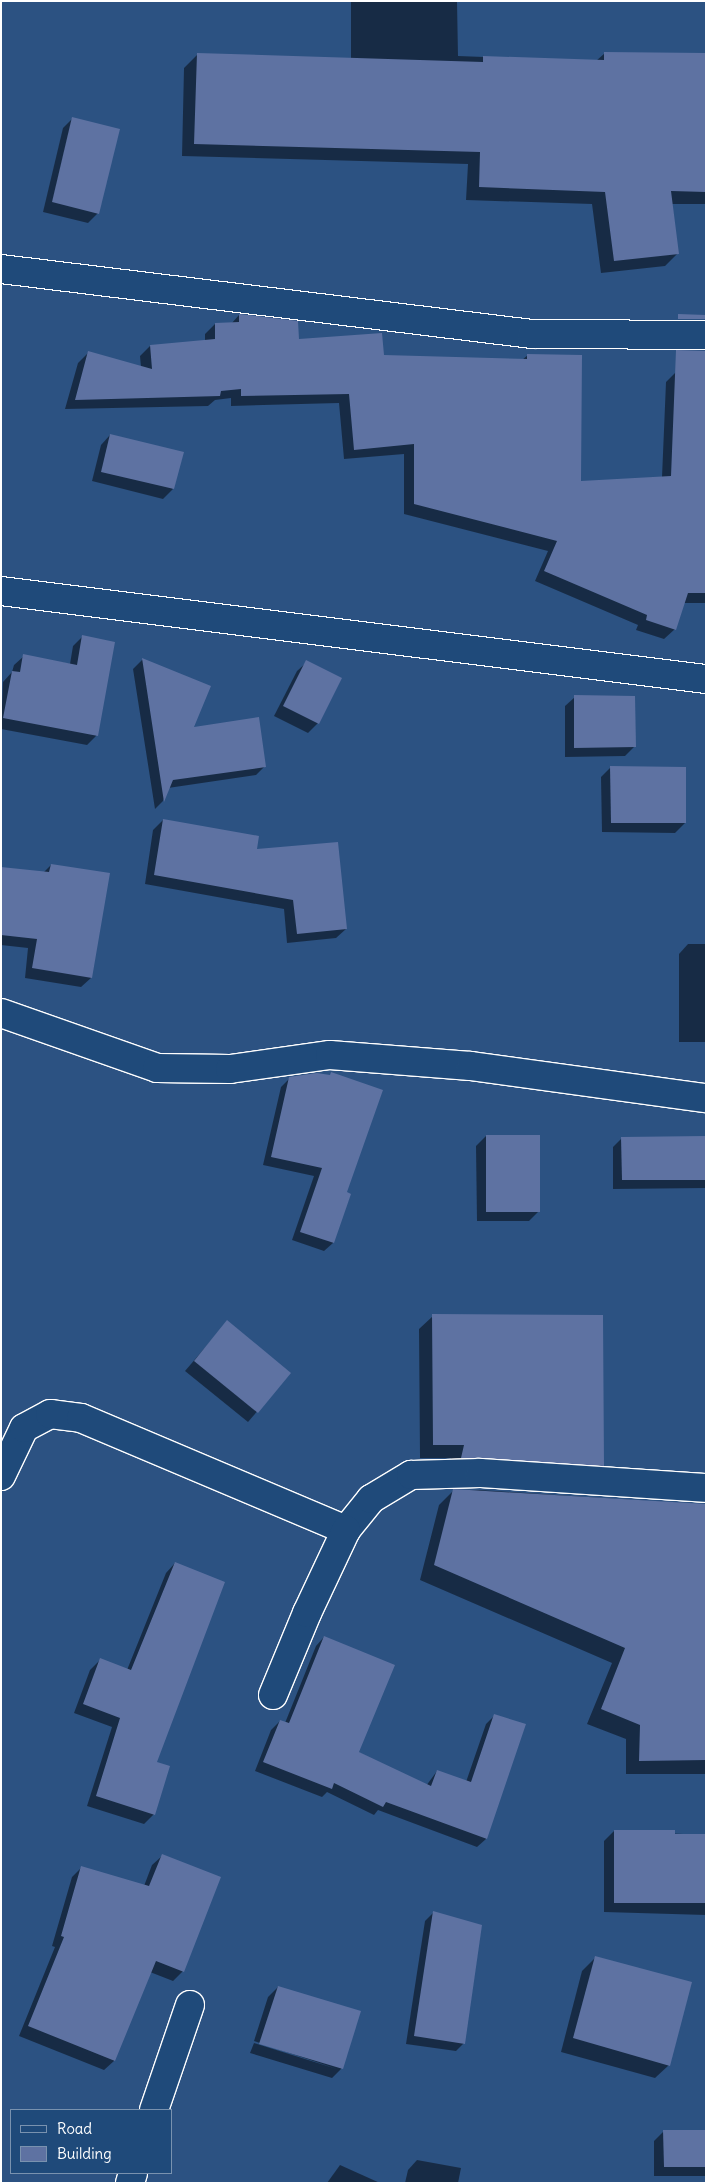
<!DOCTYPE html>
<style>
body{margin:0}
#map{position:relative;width:707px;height:2184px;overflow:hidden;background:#2c5282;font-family:Delius,sans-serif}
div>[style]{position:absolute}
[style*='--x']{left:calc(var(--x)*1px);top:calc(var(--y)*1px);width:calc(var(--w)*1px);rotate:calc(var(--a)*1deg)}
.shadow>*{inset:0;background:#0007}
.building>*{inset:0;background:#5e72a2}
.roads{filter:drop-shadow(1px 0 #fff) drop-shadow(-1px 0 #fff) drop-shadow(0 1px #fff) drop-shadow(0 -1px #fff)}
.street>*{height:28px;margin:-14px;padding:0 14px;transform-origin:14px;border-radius:14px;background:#1f4a7a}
span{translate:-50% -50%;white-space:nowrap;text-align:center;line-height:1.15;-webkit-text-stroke:4.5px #1f4a7a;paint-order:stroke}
.frame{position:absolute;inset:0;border:2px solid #fff;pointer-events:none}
.legend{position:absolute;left:10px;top:2109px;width:162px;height:65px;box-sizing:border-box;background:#1f4a7a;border:1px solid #7992af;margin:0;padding:6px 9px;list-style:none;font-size:15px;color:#fff}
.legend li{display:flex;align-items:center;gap:10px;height:25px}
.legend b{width:25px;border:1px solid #7992af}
</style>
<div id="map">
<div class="shadow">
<i style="clip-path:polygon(351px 1px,457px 1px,458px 56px,596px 61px,605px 53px,706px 54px,706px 204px,672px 204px,678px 253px,665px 266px,601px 273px,592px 204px,466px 200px,468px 164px,182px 156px,184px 68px,197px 55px,351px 59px)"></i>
<i style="clip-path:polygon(73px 118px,98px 213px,88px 223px,43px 212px,63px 128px)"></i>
<i style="clip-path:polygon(239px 315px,297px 341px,383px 357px,522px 360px,528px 355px,580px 483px,662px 477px,666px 382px,676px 372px,706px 374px,706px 603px,683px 603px,675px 629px,664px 639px,636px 630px,638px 625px,535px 581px,548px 551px,404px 514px,404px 454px,344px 459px,339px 403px,231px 406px,231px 398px,215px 400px,208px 406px,65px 409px,78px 363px,88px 353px,141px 367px,140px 356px,150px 346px,205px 341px,205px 334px,215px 324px,231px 324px)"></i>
<i style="clip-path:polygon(110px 435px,173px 489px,163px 499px,92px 481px,101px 445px)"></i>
<i style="clip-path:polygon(83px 636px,96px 736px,87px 745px,1px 729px,3px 682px,12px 672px,14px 665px,24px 656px,70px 664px,73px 646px)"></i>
<i style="clip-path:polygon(142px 660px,209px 687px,192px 728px,265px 766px,256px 775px,168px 788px,163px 801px,155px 809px,133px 669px)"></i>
<i style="clip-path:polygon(307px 662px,318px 723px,308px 733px,274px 716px,297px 671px)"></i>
<i style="clip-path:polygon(575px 697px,634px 747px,625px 756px,565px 757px,565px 706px)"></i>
<i style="clip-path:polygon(610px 768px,685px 823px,675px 833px,602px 832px,601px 777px)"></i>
<i style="clip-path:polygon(163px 820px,255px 851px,346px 929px,336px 938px,287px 943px,284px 909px,145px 884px,153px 830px)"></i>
<i style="clip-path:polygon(51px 865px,91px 978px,81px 987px,25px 978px,28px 948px,1px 945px,1px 868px,43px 873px)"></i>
<i style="clip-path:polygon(688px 944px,706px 944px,706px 1042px,679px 1042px,679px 954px)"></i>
<i style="clip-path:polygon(290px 1078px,346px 1193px,350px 1195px,333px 1243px,324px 1251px,292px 1240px,314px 1176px,263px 1165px,281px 1087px)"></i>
<i style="clip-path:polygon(486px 1136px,538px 1212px,529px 1221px,477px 1221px,476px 1146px)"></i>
<i style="clip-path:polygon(622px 1138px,706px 1138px,706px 1188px,613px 1189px,613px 1147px)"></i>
<i style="clip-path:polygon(433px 1316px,602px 1465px,589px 1478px,448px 1471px,451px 1458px,420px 1458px,419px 1329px)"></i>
<i style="clip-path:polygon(227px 1322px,290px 1373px,248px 1422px,185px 1371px)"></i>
<i style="clip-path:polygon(480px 1490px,706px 1505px,706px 1774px,626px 1774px,626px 1739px,587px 1724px,612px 1663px,420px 1580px,439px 1505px,453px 1491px)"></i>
<i style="clip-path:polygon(175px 1563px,155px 1763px,154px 1814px,144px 1824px,87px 1806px,112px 1727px,74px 1713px,90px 1670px,100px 1660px,127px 1670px,166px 1573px)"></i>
<i style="clip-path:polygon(324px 1637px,358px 1752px,426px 1786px,437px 1771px,466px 1782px,486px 1724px,495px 1715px,524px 1725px,486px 1839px,477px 1847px,378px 1810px,374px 1815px,327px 1792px,322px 1797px,255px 1771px,271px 1730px,280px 1721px,285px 1723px,316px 1646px)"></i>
<i style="clip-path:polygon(614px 1831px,706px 1835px,706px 1915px,604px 1912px,604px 1841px)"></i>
<i style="clip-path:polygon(162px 1856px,183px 1971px,173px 1981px,150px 1972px,114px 2061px,104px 2070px,19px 2036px,55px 1947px,52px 1946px,72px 1877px,81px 1868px,144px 1886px,152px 1865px)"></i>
<i style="clip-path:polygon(433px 1913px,464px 2043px,456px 2051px,406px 2044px,425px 1921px)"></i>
<i style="clip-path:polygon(596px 1957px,669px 2065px,655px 2078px,561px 2052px,582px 1971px)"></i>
<i style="clip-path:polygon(278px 1987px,359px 2012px,341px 2069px,332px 2078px,250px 2053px,254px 2043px,337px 2069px,254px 2041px,268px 1997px)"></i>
<i style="clip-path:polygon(706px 2131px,706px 2176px,654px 2176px,654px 2141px,663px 2132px)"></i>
<i style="clip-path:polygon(417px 2160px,461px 2168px,458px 2183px,405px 2183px,408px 2170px)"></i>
<i style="clip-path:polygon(340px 2165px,380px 2183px,327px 2183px)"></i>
</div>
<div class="building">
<i style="clip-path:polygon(604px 52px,706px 53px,706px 192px,671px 191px,679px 254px,614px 261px,605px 192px,479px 187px,480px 152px,194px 144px,197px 53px,483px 62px,483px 56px,604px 60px)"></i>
<i style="clip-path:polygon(72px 117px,120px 129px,99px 214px,52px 202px)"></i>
<i style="clip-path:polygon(239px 314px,298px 321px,299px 339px,382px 333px,384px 355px,527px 359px,527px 354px,582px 355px,581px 481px,671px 476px,676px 350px,706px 351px,706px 593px,688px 593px,676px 630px,646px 620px,647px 615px,544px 571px,557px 541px,414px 504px,414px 444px,354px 450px,349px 394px,241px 396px,241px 389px,221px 391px,220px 396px,75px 400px,88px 351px,152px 369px,150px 345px,215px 339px,215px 323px,239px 322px)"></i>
<i style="clip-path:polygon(678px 314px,706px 315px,706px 319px,678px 319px)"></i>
<i style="clip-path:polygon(110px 434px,184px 452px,174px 489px,101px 472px)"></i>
<i style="clip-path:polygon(82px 635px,115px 642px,98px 736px,3px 718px,12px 671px,20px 672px,23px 654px,77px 665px)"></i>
<i style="clip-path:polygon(142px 658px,211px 686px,194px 727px,259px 717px,266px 767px,173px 780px,164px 802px)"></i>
<i style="clip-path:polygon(306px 660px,342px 678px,319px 724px,283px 706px)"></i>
<i style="clip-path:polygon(574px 695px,635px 696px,636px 747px,574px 748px)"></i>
<i style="clip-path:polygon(610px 766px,686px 767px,686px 823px,611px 823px)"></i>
<i style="clip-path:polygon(163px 819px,259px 836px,257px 849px,338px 842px,347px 929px,297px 934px,293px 900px,154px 875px)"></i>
<i style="clip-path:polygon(51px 864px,110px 873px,92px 978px,32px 968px,37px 939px,1px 935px,1px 867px,49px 872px)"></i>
<i style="clip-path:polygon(331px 1072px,383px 1090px,347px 1192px,351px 1194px,334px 1243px,300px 1232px,322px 1168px,271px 1157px,289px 1077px,317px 1073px,330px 1075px)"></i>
<i style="clip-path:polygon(486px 1135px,540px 1135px,540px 1212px,486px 1212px)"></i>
<i style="clip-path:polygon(706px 1136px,706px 1180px,622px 1180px,621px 1137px)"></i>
<i style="clip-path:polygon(432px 1314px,603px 1315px,604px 1466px,461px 1458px,464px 1445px,433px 1445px)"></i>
<i style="clip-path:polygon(227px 1320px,291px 1373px,258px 1413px,194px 1361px)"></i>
<i style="clip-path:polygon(453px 1489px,706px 1504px,706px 1760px,639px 1761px,640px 1725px,601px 1709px,625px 1648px,434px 1565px)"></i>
<i style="clip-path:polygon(175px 1562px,225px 1582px,157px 1762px,170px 1766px,155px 1815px,96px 1796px,120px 1718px,83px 1704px,100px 1658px,131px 1670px)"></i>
<i style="clip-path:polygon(324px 1636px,395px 1665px,359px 1752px,431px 1786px,437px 1770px,471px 1782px,494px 1714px,526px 1724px,487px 1839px,386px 1802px,383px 1807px,334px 1783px,332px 1789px,263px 1762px,280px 1720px,289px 1723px)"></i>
<i style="clip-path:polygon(614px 1830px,675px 1830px,675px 1834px,706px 1834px,706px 1903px,614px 1903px)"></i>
<i style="clip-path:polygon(162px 1854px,221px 1877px,184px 1972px,156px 1961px,115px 2061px,28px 2026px,64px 1937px,61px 1936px,81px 1866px,149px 1886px)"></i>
<i style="clip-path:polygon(433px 1911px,482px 1925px,465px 2044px,414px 2036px)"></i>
<i style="clip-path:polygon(595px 1956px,692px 1982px,670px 2066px,573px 2038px)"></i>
<i style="clip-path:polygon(278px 1986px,361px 2011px,343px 2069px,259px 2044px)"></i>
<i style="clip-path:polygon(663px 2130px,706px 2130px,706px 2167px,664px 2167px)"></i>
</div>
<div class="roads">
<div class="street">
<i style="--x:1;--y:269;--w:535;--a:6.98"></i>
<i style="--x:532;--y:334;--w:174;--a:0.3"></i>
<i style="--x:1;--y:591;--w:710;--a:7.12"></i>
<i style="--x:1;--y:1013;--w:165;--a:19.4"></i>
<i style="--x:157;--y:1068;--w:73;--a:0.8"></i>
<i style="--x:230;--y:1069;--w:101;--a:-8"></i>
<i style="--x:330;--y:1055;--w:141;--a:4.5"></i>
<i style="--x:471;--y:1066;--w:237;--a:7.8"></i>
<i style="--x:1;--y:1476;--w:53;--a:-64.4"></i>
<i style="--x:24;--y:1428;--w:30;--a:-28"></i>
<i style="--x:50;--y:1414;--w:31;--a:7"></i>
<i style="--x:81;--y:1418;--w:288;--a:22.9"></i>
<i style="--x:346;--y:1530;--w:40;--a:-51"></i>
<i style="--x:371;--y:1499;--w:47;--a:-31"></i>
<i style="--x:411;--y:1475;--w:69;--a:-1.7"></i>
<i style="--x:480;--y:1473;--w:226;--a:3.8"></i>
<i style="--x:273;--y:1695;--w:89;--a:-67.5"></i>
<i style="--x:307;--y:1613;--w:92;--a:-64.8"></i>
<i style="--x:154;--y:2110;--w:111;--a:-71.1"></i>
<i style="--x:130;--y:2183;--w:10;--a:-73"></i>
</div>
</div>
<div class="frame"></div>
<ul class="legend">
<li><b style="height:6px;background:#1f4a7a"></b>Road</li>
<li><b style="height:14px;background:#5e72a2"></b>Building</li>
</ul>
</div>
